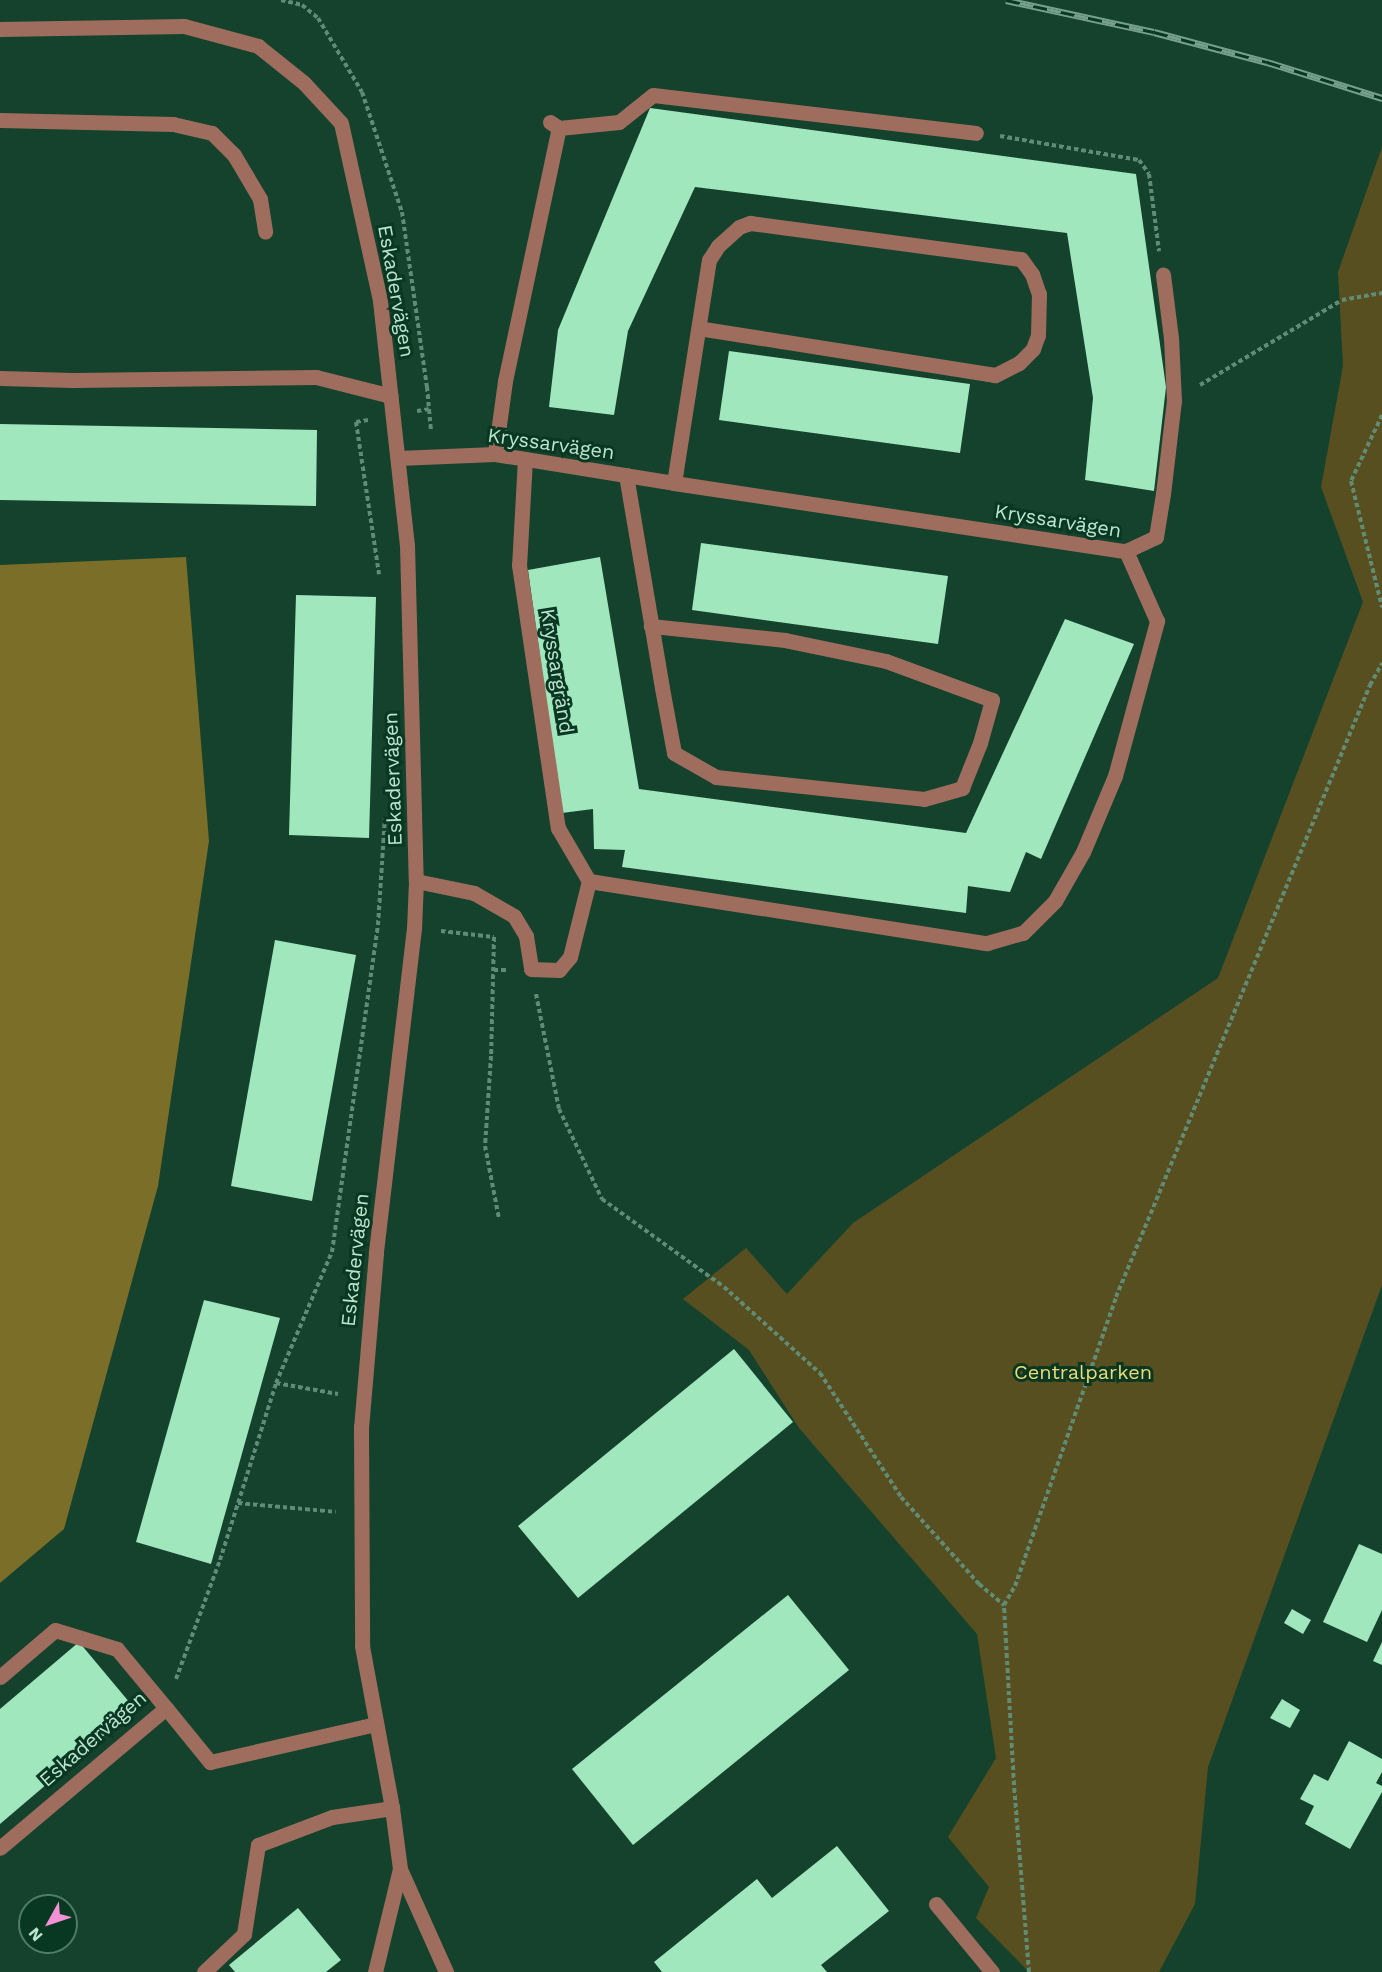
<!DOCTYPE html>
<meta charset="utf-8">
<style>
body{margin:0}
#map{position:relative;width:1382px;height:1972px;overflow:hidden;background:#15422c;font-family:"Work Sans",sans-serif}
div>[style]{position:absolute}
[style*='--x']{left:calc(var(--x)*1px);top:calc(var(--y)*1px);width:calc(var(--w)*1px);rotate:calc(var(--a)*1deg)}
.green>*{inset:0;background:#584f20}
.forest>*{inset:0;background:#7b6e28}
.building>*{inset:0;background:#a0e7be}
.path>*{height:4px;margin-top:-2px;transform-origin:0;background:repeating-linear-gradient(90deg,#608b74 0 4.5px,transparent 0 7.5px)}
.minor>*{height:15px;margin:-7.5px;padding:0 7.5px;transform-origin:7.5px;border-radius:7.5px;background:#9f6d5e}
.rail>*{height:7px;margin-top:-3.5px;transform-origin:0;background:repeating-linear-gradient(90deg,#083822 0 14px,#76a089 0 28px);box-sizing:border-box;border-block:2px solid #76a089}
span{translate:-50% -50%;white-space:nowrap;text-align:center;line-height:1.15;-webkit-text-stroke:6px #083822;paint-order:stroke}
.street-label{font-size:20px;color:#bce3cb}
.park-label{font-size:20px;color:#ecd977}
.north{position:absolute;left:18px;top:1894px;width:60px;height:60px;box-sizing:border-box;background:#083822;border:2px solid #507c66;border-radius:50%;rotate:230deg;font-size:16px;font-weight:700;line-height:24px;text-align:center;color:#bce3cb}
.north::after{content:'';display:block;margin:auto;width:21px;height:27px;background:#f291d6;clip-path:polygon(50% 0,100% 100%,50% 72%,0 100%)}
</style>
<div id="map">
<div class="green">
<i style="clip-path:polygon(1382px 147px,1382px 1285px,1208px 1767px,1195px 1904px,1159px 1972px,1029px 1972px,976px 1918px,989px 1887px,948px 1837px,996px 1758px,977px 1634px,799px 1428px,749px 1350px,683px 1299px,746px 1248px,787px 1294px,853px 1223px,1218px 978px,1363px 602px,1321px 487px,1343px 366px,1338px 272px)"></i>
</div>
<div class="forest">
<i style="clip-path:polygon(186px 557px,209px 841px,158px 1186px,64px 1529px,0 1583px,0 565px)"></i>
</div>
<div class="building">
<i style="clip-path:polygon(650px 108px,1136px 174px,1166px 387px,1154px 491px,1085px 480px,1093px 398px,1067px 233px,695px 187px,628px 331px,614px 415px,549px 407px,558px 330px)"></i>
<i style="clip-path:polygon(729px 351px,970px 384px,960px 453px,719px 420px)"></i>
<i style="clip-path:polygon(0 424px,317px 430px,316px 506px,0 500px)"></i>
<i style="clip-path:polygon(701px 543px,948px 576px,938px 644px,692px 610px)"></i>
<i style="clip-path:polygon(600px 557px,639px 789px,966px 833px,1065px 619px,1134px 644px,1041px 859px,1026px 852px,1010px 892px,968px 886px,966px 913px,622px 867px,625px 850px,594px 849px,593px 809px,562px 813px,528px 570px)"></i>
<i style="clip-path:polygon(296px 595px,376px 597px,369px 838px,289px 835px)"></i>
<i style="clip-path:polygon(275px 940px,356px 955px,312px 1201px,231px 1186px)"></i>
<i style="clip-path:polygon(204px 1300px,280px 1318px,211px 1564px,136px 1542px)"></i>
<i style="clip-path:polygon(734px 1349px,793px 1422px,578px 1598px,518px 1526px)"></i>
<i style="clip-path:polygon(1359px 1544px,1382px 1554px,1382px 1610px,1367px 1642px,1323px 1622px)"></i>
<i style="clip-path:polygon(788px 1595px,849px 1670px,633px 1845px,572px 1769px)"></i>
<i style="clip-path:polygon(1292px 1609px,1311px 1620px,1303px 1634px,1284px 1623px)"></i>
<i style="clip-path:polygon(79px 1642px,135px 1709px,0 1824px,0 1709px)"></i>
<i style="clip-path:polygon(1382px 1642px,1382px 1665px,1373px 1661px)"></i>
<i style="clip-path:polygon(1282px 1699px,1300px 1710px,1290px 1728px,1270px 1718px)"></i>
<i style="clip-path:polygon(1349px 1741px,1382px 1759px,1382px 1772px,1376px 1783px,1382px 1786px,1382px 1792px,1350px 1849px,1305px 1824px,1314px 1806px,1300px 1799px,1314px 1774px,1328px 1781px)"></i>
<i style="clip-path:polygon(837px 1846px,889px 1911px,821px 1965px,827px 1972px,662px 1972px,654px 1962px,757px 1879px,772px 1898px)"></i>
<i style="clip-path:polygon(298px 1908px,341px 1960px,326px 1972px,235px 1972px,229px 1965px)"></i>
</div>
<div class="path">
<i style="--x:281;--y:0;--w:22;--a:13"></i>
<i style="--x:302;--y:5;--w:21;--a:39"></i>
<i style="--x:318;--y:18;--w:86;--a:59.3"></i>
<i style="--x:362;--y:92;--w:126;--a:71.6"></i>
<i style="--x:402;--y:212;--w:177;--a:81.9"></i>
<i style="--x:427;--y:387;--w:44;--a:84.8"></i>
<i style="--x:1000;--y:136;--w:141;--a:9.8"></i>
<i style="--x:1139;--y:160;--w:17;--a:54"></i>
<i style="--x:1149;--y:174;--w:78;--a:82.6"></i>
<i style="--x:1200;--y:385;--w:165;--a:-30.9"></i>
<i style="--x:1342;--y:300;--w:41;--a:-9.9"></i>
<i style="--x:417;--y:411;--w:12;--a:-9"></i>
<i style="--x:1382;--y:415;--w:73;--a:115.2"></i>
<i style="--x:1351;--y:481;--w:130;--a:76.2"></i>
<i style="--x:368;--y:420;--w:12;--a:171"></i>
<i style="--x:356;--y:422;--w:154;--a:81.4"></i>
<i style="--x:441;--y:931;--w:53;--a:6.5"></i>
<i style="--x:494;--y:937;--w:119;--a:91.4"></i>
<i style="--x:491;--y:1056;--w:90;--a:93.8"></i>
<i style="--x:485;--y:1146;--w:74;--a:79.1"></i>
<i style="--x:494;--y:970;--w:13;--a:0"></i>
<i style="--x:536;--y:994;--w:117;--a:78.7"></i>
<i style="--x:559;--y:1109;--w:100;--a:64.5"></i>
<i style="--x:602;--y:1199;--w:150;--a:35.8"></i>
<i style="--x:724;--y:1287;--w:129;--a:41.9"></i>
<i style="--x:820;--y:1373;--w:148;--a:56.8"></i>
<i style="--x:901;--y:1497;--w:117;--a:48.1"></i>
<i style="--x:979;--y:1584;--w:33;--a:40"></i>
<i style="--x:276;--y:1383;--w:63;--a:10.1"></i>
<i style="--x:238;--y:1503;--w:98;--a:5.2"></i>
<i style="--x:176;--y:1679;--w:127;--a:-69.7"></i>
<i style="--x:220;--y:1560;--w:186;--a:-72.4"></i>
<i style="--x:276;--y:1383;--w:142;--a:-66.9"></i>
<i style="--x:332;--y:1252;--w:330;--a:-82"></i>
<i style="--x:378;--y:925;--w:107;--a:-86.3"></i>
<i style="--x:1029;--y:1972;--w:188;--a:-94.6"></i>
<i style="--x:1014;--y:1785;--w:180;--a:-93.2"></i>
<i style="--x:1004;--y:1605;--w:22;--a:-60"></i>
<i style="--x:1015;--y:1586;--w:306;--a:-70.7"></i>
<i style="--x:1116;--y:1297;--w:663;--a:-67.46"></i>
<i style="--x:1370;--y:685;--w:25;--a:-61"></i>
</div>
<div class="minor">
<i style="--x:0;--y:29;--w:184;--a:-0.9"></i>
<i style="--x:184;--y:26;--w:77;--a:15.1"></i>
<i style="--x:258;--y:46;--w:59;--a:38.8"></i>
<i style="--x:304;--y:83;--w:54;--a:47.2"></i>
<i style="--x:341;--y:123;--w:182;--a:77.6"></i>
<i style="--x:380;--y:301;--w:245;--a:83.7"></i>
<i style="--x:407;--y:545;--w:336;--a:88.5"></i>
<i style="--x:416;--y:881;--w:47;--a:92.4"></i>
<i style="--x:414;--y:928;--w:327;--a:96.7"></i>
<i style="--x:376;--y:1253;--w:175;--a:94.9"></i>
<i style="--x:361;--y:1427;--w:219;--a:89.7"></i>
<i style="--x:362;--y:1646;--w:165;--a:79.5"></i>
<i style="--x:392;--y:1808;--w:62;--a:82.5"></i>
<i style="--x:400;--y:1869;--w:113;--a:65.9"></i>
<i style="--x:0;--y:120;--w:173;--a:1.3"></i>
<i style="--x:173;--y:124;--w:40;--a:13"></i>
<i style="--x:212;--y:133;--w:31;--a:45"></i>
<i style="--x:234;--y:155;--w:51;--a:59.4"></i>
<i style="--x:260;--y:199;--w:33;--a:81"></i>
<i style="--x:550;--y:122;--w:11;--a:34"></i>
<i style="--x:559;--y:128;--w:60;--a:-5.7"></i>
<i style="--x:619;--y:122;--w:43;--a:-38.5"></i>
<i style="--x:653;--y:95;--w:325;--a:6.7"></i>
<i style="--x:0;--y:378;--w:73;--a:1.6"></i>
<i style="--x:73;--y:380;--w:243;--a:-0.7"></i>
<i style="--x:316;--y:377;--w:77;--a:14.2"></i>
<i style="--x:495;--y:454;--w:74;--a:-82.2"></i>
<i style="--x:505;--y:381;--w:259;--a:-78"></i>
<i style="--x:398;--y:458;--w:97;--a:-2.4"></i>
<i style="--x:495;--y:454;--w:181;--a:9.2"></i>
<i style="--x:674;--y:483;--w:457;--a:8.6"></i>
<i style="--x:525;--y:459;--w:106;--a:93.2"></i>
<i style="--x:519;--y:565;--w:266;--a:81.6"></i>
<i style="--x:558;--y:828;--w:61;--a:59.7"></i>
<i style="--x:589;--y:881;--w:403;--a:8.9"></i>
<i style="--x:987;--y:943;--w:37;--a:-16"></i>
<i style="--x:1023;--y:933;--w:45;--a:-45"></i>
<i style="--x:1055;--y:901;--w:56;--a:-60.3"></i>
<i style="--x:1083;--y:852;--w:82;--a:-67.2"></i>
<i style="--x:1115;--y:776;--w:161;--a:-74.8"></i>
<i style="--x:1157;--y:621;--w:77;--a:-113.9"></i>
<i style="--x:626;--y:475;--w:216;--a:80.4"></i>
<i style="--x:662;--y:688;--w:66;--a:79.5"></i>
<i style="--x:674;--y:753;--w:48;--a:29.7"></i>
<i style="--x:716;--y:777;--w:209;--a:6"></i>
<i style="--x:924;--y:799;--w:40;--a:-16"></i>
<i style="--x:962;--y:788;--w:48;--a:-68.2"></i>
<i style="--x:980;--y:743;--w:45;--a:-74.4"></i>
<i style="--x:992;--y:700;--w:113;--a:-159.8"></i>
<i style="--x:886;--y:661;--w:103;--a:-168.3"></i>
<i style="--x:785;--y:640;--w:135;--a:-174"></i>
<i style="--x:674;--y:483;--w:226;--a:-81.1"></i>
<i style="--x:709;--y:260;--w:17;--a:-57"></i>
<i style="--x:718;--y:246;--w:28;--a:-42"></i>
<i style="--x:739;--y:227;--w:12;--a:-20"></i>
<i style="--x:750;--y:223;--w:273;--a:7.6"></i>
<i style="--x:1021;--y:259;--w:19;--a:54"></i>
<i style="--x:1032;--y:274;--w:21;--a:71"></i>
<i style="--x:1039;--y:294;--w:41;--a:91.4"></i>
<i style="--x:1038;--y:335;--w:15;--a:110"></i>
<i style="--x:1033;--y:349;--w:20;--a:135"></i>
<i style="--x:1019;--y:363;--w:27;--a:153"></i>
<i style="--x:995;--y:375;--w:300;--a:-171"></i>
<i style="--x:1126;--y:551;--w:33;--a:-25"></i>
<i style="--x:1156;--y:537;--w:44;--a:-80.8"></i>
<i style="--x:1163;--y:494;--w:94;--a:-83.3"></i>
<i style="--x:1174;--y:401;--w:63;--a:-92.7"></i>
<i style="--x:1171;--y:338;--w:64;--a:-97.2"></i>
<i style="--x:416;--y:881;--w:59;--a:11.7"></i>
<i style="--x:474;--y:893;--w:46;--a:29.9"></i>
<i style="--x:514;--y:916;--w:23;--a:59"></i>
<i style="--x:526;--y:936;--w:33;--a:81"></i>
<i style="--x:531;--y:969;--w:28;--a:2"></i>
<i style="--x:559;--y:970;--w:17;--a:-50"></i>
<i style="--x:570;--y:957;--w:78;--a:-76"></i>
<i style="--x:0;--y:1677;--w:72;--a:-40.5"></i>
<i style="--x:55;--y:1630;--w:65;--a:17"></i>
<i style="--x:117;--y:1649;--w:77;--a:50.3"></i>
<i style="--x:166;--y:1708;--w:217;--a:139.9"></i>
<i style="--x:166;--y:1708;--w:70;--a:50.8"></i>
<i style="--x:210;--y:1762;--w:170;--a:-12.9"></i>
<i style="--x:936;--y:1904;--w:88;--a:50.5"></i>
<i style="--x:204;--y:1972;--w:55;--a:-43.5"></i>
<i style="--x:244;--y:1934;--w:90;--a:-81.1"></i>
<i style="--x:258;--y:1845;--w:79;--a:-20.7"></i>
<i style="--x:332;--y:1817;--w:61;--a:-8.5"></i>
<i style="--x:375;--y:1972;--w:106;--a:-76.4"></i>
</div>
<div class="rail">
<i style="--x:1006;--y:0;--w:151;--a:12.2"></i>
<i style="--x:1154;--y:32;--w:117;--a:14.9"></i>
<i style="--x:1267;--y:62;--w:121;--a:17.4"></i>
</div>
<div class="street-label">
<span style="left:396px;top:291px;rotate:80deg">Eskadervägen</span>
<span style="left:551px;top:444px;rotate:8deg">Kryssarvägen</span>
<span style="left:1058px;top:521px;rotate:9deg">Kryssarvägen</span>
<span style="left:557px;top:671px;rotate:81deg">Kryssargränd</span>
<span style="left:393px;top:779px;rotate:-92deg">Eskadervägen</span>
<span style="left:355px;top:1260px;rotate:-84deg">Eskadervägen</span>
<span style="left:93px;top:1739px;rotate:-41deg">Eskadervägen</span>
</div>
<div class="park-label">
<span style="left:1083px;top:1372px">Centralparken</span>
</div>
<div class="north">N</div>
</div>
